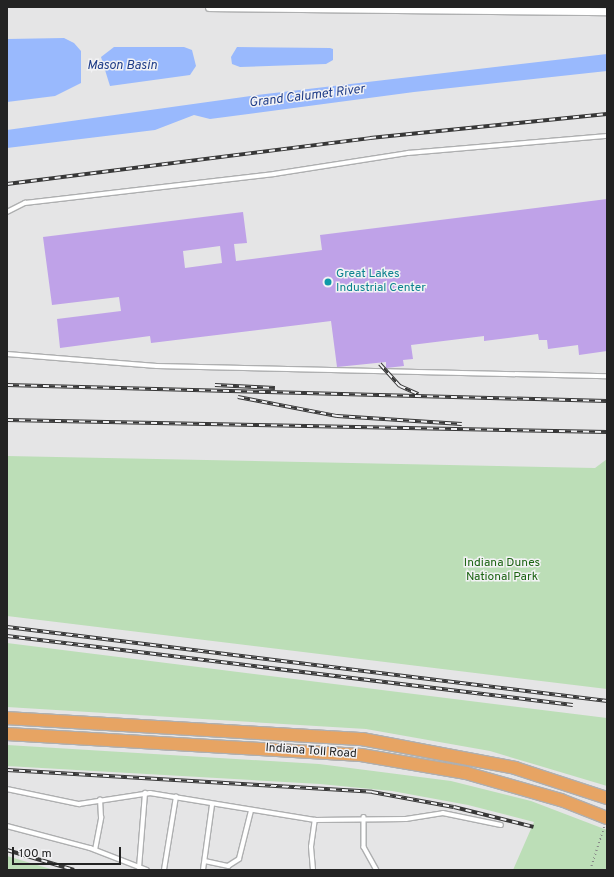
<!DOCTYPE html>
<style>
body{margin:0}
#map{position:relative;width:614px;height:877px;overflow:hidden;background:#e5e5e6;font-family:Overpass,sans-serif}
div>[style]{position:absolute}
[style*='--x']{left:calc(var(--x)*1px);top:calc(var(--y)*1px);width:calc(var(--w)*1px);rotate:calc(var(--a)*1deg)}
.green>*{inset:0;background:#bcdeb7}
.water>*{inset:0;background:#99b9fd}
.building>*{inset:0;background:#bfa2e8}
.path>*{height:1.5px;margin-top:-0.75px;transform-origin:0;background:repeating-linear-gradient(90deg,#878788 0 1px,transparent 0 4px)}
.roads{filter:drop-shadow(1px 0 #aeafb0) drop-shadow(-1px 0 #aeafb0) drop-shadow(0 1px #aeafb0) drop-shadow(0 -1px #aeafb0)}
.lane>*{height:3.5px;margin:-1.75px;padding:0 1.75px;transform-origin:1.75px;border-radius:1.75px;background:#fff}
.street>*{height:7px;margin:-3.5px;padding:0 3.5px;transform-origin:3.5px;border-radius:3.5px;background:#fff}
.highway>*{height:12px;margin:-6px;padding:0 6px;transform-origin:6px;border-radius:6px;background:#e7a463}
.rail>*{height:3.5px;margin-top:-1.75px;transform-origin:0;background:repeating-linear-gradient(90deg,#f2f2f4 0 6px,#373737 0 12px);box-sizing:border-box;border-block:1px solid #373737}
.dots>*{width:11px;height:11px;translate:-50% -50%;box-sizing:border-box;border:2px solid #f2f2f4;border-radius:50%}
span{translate:-50% -50%;white-space:nowrap;text-align:center;line-height:1.15;-webkit-text-stroke:3px #f2f2f4;paint-order:stroke}
.culture-label{font-size:12px;color:#0d838f}
.left{translate:0 -50%;text-align:left}
.park-label{font-size:12px;color:#1c6413}
.street-label{font-size:12px;color:#232323}
.water-label{font-size:13px;color:#1e3c88;font-style:italic}
.frame{position:absolute;inset:0;border:8px solid #232323;pointer-events:none}
.scale{position:absolute;left:12px;top:847px;width:109px;height:18px;box-sizing:border-box;border:2px solid #232323;border-top:0;padding-left:5px;font-size:12px;line-height:14px;white-space:nowrap;color:#232323;-webkit-text-stroke:3px #f2f2f4;paint-order:stroke}
</style>
<div id="map">
<div class="green">
<i style="clip-path:polygon(7px 456px,595px 468px,607px 459px,607px 689px,7px 616px)"></i>
<i style="clip-path:polygon(7px 643px,607px 718px,607px 786px,490px 751px,366px 729px,7px 707px)"></i>
<i style="clip-path:polygon(7px 745px,319px 764px,451px 781px,531px 801px,607px 830px,607px 870px,513px 870px,534px 822px,468px 805px,392px 791px,320px 784px,7px 766px)"></i>
<i style="clip-path:polygon(7px 856px,54px 870px,7px 870px)"></i>
</div>
<div class="water">
<i style="clip-path:polygon(64px 38px,74px 43px,81px 51px,81px 83px,55px 96px,7px 102px,7px 39px)"></i>
<i style="clip-path:polygon(114px 47px,184px 47px,192px 50px,196px 66px,190px 75px,110px 86px,101px 57px)"></i>
<i style="clip-path:polygon(237px 47px,330px 48px,333px 49px,333px 60px,326px 64px,240px 67px,232px 64px,231px 57px)"></i>
<i style="clip-path:polygon(607px 54px,607px 71px,414px 92px,210px 119px,194px 115px,155px 130px,7px 148px,7px 130px,257px 95px)"></i>
</div>
<div class="building">
<i style="clip-path:polygon(evenodd,607px 199px,607px 351px,579px 355px,578px 345px,548px 349px,547px 340px,539px 340px,538px 334px,484px 341px,484px 336px,411px 345px,413px 359px,403px 360px,404px 366px,386px 368px,386px 362px,337px 367px,331px 321px,151px 343px,150px 336px,60px 348px,57px 319px,121px 311px,119px 297px,52px 305px,43px 237px,243px 212px,247px 243px,234px 244px,236px 261px,322px 250px,320px 235px,607px 199px,220px 246px,222px 263px,185px 268px,183px 251px,220px 246px)"></i>
</div>
<div class="path">
<i style="--x:590;--y:870;--w:45;--a:-72"></i>
</div>
<div class="roads">
<div class="lane">
<i style="--x:7;--y:212;--w:20;--a:-27"></i>
<i style="--x:25;--y:203;--w:251;--a:-6.6"></i>
<i style="--x:274;--y:174;--w:136;--a:-8.9"></i>
<i style="--x:408;--y:153;--w:200;--a:-4.9"></i>
<i style="--x:7;--y:354;--w:150;--a:4.6"></i>
<i style="--x:157;--y:366;--w:450;--a:1.3"></i>
<i style="--x:7;--y:789;--w:74;--a:11.8"></i>
<i style="--x:79;--y:804;--w:72;--a:-8.8"></i>
<i style="--x:150;--y:793;--w:167;--a:9.3"></i>
<i style="--x:315;--y:820;--w:91;--a:-0.6"></i>
<i style="--x:406;--y:819;--w:37;--a:-9"></i>
<i style="--x:443;--y:813;--w:59;--a:11.7"></i>
<i style="--x:364;--y:817;--w:30;--a:90"></i>
<i style="--x:364;--y:847;--w:26;--a:61"></i>
<i style="--x:7;--y:826;--w:86;--a:14.8"></i>
<i style="--x:90;--y:848;--w:61;--a:21.1"></i>
<i style="--x:95;--y:850;--w:33;--a:-79"></i>
<i style="--x:101;--y:818;--w:18;--a:-93"></i>
<i style="--x:205;--y:861;--w:24;--a:12"></i>
<i style="--x:228;--y:866;--w:13;--a:-32"></i>
<i style="--x:239;--y:859;--w:49;--a:-76"></i>
<i style="--x:139;--y:868;--w:75;--a:-85.4"></i>
<i style="--x:164;--y:870;--w:74;--a:-80.7"></i>
<i style="--x:203;--y:870;--w:66;--a:-82.1"></i>
<i style="--x:313;--y:870;--w:23;--a:-95"></i>
<i style="--x:311;--y:847;--w:27;--a:-82"></i>
</div>
<div class="street">
<i style="--x:209;--y:7;--w:398;--a:0.6"></i>
</div>
<div class="highway">
<i style="--x:7;--y:718;--w:356;--a:3.4"></i>
<i style="--x:362;--y:739;--w:156;--a:10.7"></i>
<i style="--x:515;--y:768;--w:97;--a:18.1"></i>
<i style="--x:7;--y:734;--w:355;--a:3.4"></i>
<i style="--x:361;--y:755;--w:107;--a:9.7"></i>
<i style="--x:466;--y:773;--w:99;--a:15.9"></i>
<i style="--x:561;--y:800;--w:49;--a:21.4"></i>
</div>
</div>
<div class="rail">
<i style="--x:7;--y:184;--w:366;--a:-7.2"></i>
<i style="--x:370;--y:138;--w:238;--a:-5.8"></i>
<i style="--x:380;--y:364;--w:30;--a:48"></i>
<i style="--x:400;--y:386;--w:20;--a:24"></i>
<i style="--x:7;--y:385;--w:600;--a:1.53"></i>
<i style="--x:215;--y:385;--w:60;--a:2.9"></i>
<i style="--x:238;--y:397;--w:101;--a:10.9"></i>
<i style="--x:337;--y:416;--w:125;--a:3.7"></i>
<i style="--x:7;--y:420;--w:600;--a:1.15"></i>
<i style="--x:7;--y:627;--w:605;--a:7.03"></i>
<i style="--x:7;--y:636;--w:570;--a:6.95"></i>
<i style="--x:7;--y:770;--w:366;--a:3.4"></i>
<i style="--x:372;--y:792;--w:83;--a:10.4"></i>
<i style="--x:454;--y:807;--w:82;--a:14"></i>
<i style="--x:7;--y:850;--w:70;--a:16.6"></i>
</div>
<div class="dots">
<i style="left:328px;top:282px;background:#0f9aa8"></i>
</div>
<div class="culture-label">
<span class="left" style="left:336px;top:282px">Great Lakes<br>Industrial Center</span>
</div>
<div class="park-label">
<span style="left:502px;top:571px">Indiana Dunes<br>National Park</span>
</div>
<div class="street-label">
<span style="left:311px;top:752px;rotate:4deg">Indiana Toll Road</span>
</div>
<div class="water-label">
<span style="left:122px;top:66px">Mason Basin</span>
<span style="left:307px;top:97px;rotate:-7deg">Grand Calumet River</span>
</div>
<div class="frame"></div>
<div class="scale">100 m</div>
</div>
